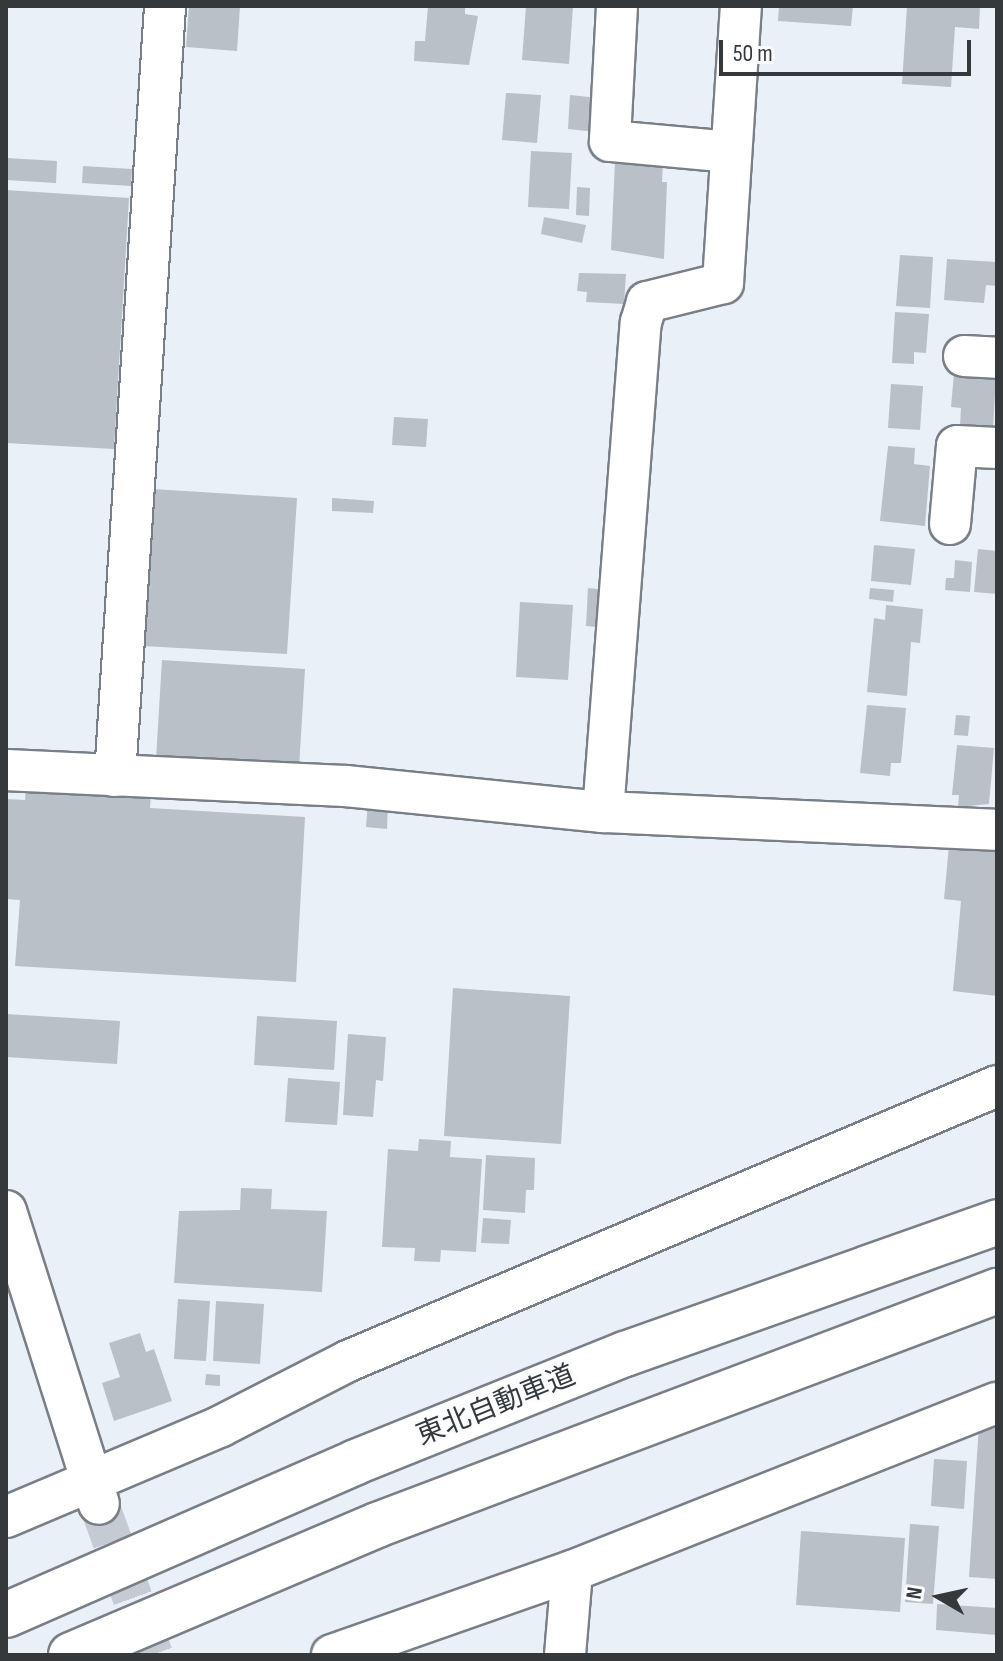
<!DOCTYPE html>
<meta charset="utf-8">
<style>
body{margin:0}
#map{position:relative;width:1003px;height:1661px;overflow:hidden;background:#e9f0f8;font-family:"Sofia Sans Condensed","Noto Sans JP",sans-serif}
div>[style]{position:absolute}
[style*='--x']{left:calc(var(--x)*1px);top:calc(var(--y)*1px);width:calc(var(--w)*1px);rotate:calc(var(--a)*1deg)}
.building>*{inset:0;background:#bac0c8}
.minor-tunnel>*{height:40px;margin-top:-20px;transform-origin:0;background:repeating-linear-gradient(90deg,#c5cbd2 0 40px,transparent 0 60px)}
.roads{filter:drop-shadow(2px 0 #797f86) drop-shadow(-2px 0 #797f86) drop-shadow(0 2px #797f86) drop-shadow(0 -2px #797f86)}
.minor>*{height:40px;margin:-20px;padding:0 20px;transform-origin:20px;border-radius:20px;background:#fff}
.highway>*{height:44px;margin:-22px;padding:0 22px;transform-origin:22px;border-radius:22px;background:#fff}
span{translate:-50% -50%;white-space:nowrap;text-align:center;line-height:1.15;-webkit-text-stroke:6px #fbfcfe;paint-order:stroke}
.street-label{font-size:28px;color:#36393c}
.frame{position:absolute;inset:0;border:8px solid #36393c;pointer-events:none}
.north{position:absolute;left:899px;top:1557px;width:80px;height:80px;-webkit-text-stroke:6px #fbfcfe;paint-order:stroke;rotate:279deg;font-size:22px;font-weight:700;line-height:32px;text-align:center;color:#36393c}
.north::after{content:'';display:block;margin:auto;width:28px;height:36px;background:#36393c;clip-path:polygon(50% 0,100% 100%,50% 72%,0 100%)}
.scale{position:absolute;left:719px;top:40px;width:252px;height:36px;box-sizing:border-box;border:4px solid #36393c;border-top:0;padding-left:10px;font-size:24px;line-height:28px;white-space:nowrap;color:#36393c;-webkit-text-stroke:6px #fbfcfe;paint-order:stroke}
</style>
<div id="map">
<div class="building">
<i style="clip-path:polygon(189px 6px,240px 6px,237px 51px,186px 47px)"></i>
<i style="clip-path:polygon(428px 6px,465px 6px,465px 14px,478px 16px,469px 65px,414px 61px,415px 41px,425px 41px)"></i>
<i style="clip-path:polygon(526px 6px,573px 6px,569px 64px,522px 60px)"></i>
<i style="clip-path:polygon(779px 6px,853px 6px,851px 26px,778px 21px)"></i>
<i style="clip-path:polygon(907px 6px,980px 6px,979px 29px,955px 27px,951px 87px,902px 84px)"></i>
<i style="clip-path:polygon(506px 93px,541px 95px,537px 143px,502px 140px)"></i>
<i style="clip-path:polygon(570px 95px,599px 98px,596px 132px,568px 129px)"></i>
<i style="clip-path:polygon(531px 151px,572px 153px,569px 209px,528px 207px)"></i>
<i style="clip-path:polygon(7px 158px,57px 161px,56px 183px,6px 180px)"></i>
<i style="clip-path:polygon(615px 161px,663px 164px,662px 182px,667px 182px,664px 259px,611px 250px)"></i>
<i style="clip-path:polygon(83px 166px,132px 169px,131px 186px,82px 183px)"></i>
<i style="clip-path:polygon(577px 187px,590px 188px,589px 216px,576px 215px)"></i>
<i style="clip-path:polygon(6px 190px,129px 198px,114px 449px,6px 443px)"></i>
<i style="clip-path:polygon(544px 217px,586px 225px,582px 243px,541px 234px)"></i>
<i style="clip-path:polygon(900px 255px,933px 257px,930px 308px,896px 306px)"></i>
<i style="clip-path:polygon(947px 259px,997px 262px,997px 286px,986px 285px,984px 303px,944px 300px)"></i>
<i style="clip-path:polygon(579px 273px,626px 274px,624px 304px,586px 302px,587px 292px,577px 291px)"></i>
<i style="clip-path:polygon(895px 312px,929px 314px,926px 353px,914px 352px,914px 364px,892px 363px)"></i>
<i style="clip-path:polygon(954px 373px,996px 377px,993px 429px,960px 426px,961px 408px,951px 407px)"></i>
<i style="clip-path:polygon(891px 384px,923px 386px,920px 430px,888px 428px)"></i>
<i style="clip-path:polygon(394px 417px,428px 419px,426px 447px,392px 445px)"></i>
<i style="clip-path:polygon(888px 446px,915px 448px,914px 464px,930px 466px,925px 526px,880px 521px)"></i>
<i style="clip-path:polygon(153px 489px,297px 498px,287px 654px,143px 646px)"></i>
<i style="clip-path:polygon(332px 498px,374px 501px,373px 513px,332px 511px)"></i>
<i style="clip-path:polygon(874px 545px,915px 549px,911px 585px,871px 581px)"></i>
<i style="clip-path:polygon(978px 549px,997px 551px,997px 594px,974px 592px)"></i>
<i style="clip-path:polygon(955px 560px,972px 562px,970px 592px,945px 590px,946px 578px,954px 578px)"></i>
<i style="clip-path:polygon(588px 588px,609px 590px,606px 628px,586px 626px)"></i>
<i style="clip-path:polygon(870px 588px,894px 590px,893px 602px,869px 599px)"></i>
<i style="clip-path:polygon(520px 602px,573px 605px,568px 680px,516px 677px)"></i>
<i style="clip-path:polygon(886px 605px,923px 609px,920px 643px,911px 642px,907px 696px,867px 692px,874px 618px,885px 620px)"></i>
<i style="clip-path:polygon(162px 660px,305px 669px,299px 768px,156px 759px)"></i>
<i style="clip-path:polygon(867px 705px,906px 708px,901px 763px,891px 763px,890px 776px,860px 773px)"></i>
<i style="clip-path:polygon(956px 715px,970px 716px,968px 736px,954px 735px)"></i>
<i style="clip-path:polygon(957px 745px,994px 748px,989px 804px,958px 807px,959px 795px,952px 795px)"></i>
<i style="clip-path:polygon(26px 786px,151px 794px,150px 808px,305px 817px,296px 982px,15px 966px,20px 900px,6px 899px,6px 799px,25px 800px)"></i>
<i style="clip-path:polygon(368px 802px,388px 803px,387px 829px,366px 827px)"></i>
<i style="clip-path:polygon(949px 845px,997px 850px,997px 996px,953px 991px,961px 901px,944px 899px)"></i>
<i style="clip-path:polygon(453px 988px,570px 996px,561px 1144px,444px 1136px)"></i>
<i style="clip-path:polygon(6px 1014px,120px 1021px,117px 1064px,6px 1057px)"></i>
<i style="clip-path:polygon(257px 1016px,337px 1021px,334px 1070px,254px 1065px)"></i>
<i style="clip-path:polygon(348px 1034px,386px 1037px,383px 1081px,376px 1080px,373px 1117px,343px 1115px)"></i>
<i style="clip-path:polygon(288px 1078px,340px 1082px,337px 1125px,285px 1122px)"></i>
<i style="clip-path:polygon(419px 1139px,451px 1141px,450px 1157px,482px 1159px,476px 1252px,441px 1250px,440px 1262px,414px 1261px,415px 1248px,382px 1247px,388px 1149px,418px 1151px)"></i>
<i style="clip-path:polygon(486px 1155px,535px 1158px,534px 1190px,526px 1190px,525px 1213px,483px 1210px)"></i>
<i style="clip-path:polygon(241px 1188px,272px 1189px,271px 1209px,327px 1211px,322px 1292px,174px 1283px,179px 1211px,240px 1210px)"></i>
<i style="clip-path:polygon(483px 1218px,511px 1220px,509px 1244px,481px 1243px)"></i>
<i style="clip-path:polygon(178px 1299px,210px 1301px,206px 1361px,174px 1359px)"></i>
<i style="clip-path:polygon(216px 1301px,264px 1304px,260px 1364px,213px 1361px)"></i>
<i style="clip-path:polygon(140px 1333px,146px 1352px,154px 1349px,172px 1401px,114px 1421px,102px 1383px,120px 1377px,109px 1343px)"></i>
<i style="clip-path:polygon(206px 1374px,220px 1375px,220px 1386px,205px 1385px)"></i>
<i style="clip-path:polygon(979px 1425px,997px 1426px,997px 1579px,969px 1577px)"></i>
<i style="clip-path:polygon(934px 1459px,967px 1461px,964px 1509px,931px 1506px)"></i>
<i style="clip-path:polygon(910px 1524px,939px 1526px,933px 1604px,905px 1602px)"></i>
<i style="clip-path:polygon(801px 1531px,905px 1538px,900px 1612px,796px 1605px)"></i>
<i style="clip-path:polygon(937px 1604px,997px 1608px,997px 1635px,936px 1630px)"></i>
</div>
<div class="minor-tunnel">
<i style="--x:99;--y:1504;--w:160;--a:70.3"></i>
</div>
<div class="roads">
<div class="minor">
<i style="--x:617;--y:6;--w:135;--a:93"></i>
<i style="--x:610;--y:141;--w:121;--a:5.2"></i>
<i style="--x:964;--y:356;--w:33;--a:3"></i>
<i style="--x:950;--y:524;--w:78;--a:-84.9"></i>
<i style="--x:957;--y:446;--w:40;--a:2.9"></i>
<i style="--x:6;--y:770;--w:340;--a:2.7"></i>
<i style="--x:346;--y:786;--w:258;--a:5.8"></i>
<i style="--x:603;--y:812;--w:394;--a:2.6"></i>
<i style="--x:115;--y:776;--w:772;--a:-86.28"></i>
<i style="--x:603;--y:812;--w:491;--a:-85.6"></i>
<i style="--x:641;--y:322;--w:21;--a:-73"></i>
<i style="--x:647;--y:302;--w:78;--a:-14"></i>
<i style="--x:723;--y:283;--w:278;--a:-86.3"></i>
<i style="--x:6;--y:1211;--w:307;--a:72.4"></i>
<i style="--x:6;--y:1517;--w:233;--a:-22.9"></i>
<i style="--x:221;--y:1426;--w:143;--a:-27.1"></i>
<i style="--x:348;--y:1361;--w:705;--a:-22.96"></i>
<i style="--x:332;--y:1655;--w:254;--a:-19.3"></i>
<i style="--x:572;--y:1571;--w:457;--a:-21.6"></i>
<i style="--x:565;--y:1655;--w:84;--a:-85.2"></i>
</div>
<div class="highway">
<i style="--x:6;--y:1615;--w:382;--a:-23.6"></i>
<i style="--x:356;--y:1462;--w:290;--a:-21.9"></i>
<i style="--x:625;--y:1354;--w:395;--a:-19.5"></i>
<i style="--x:71;--y:1655;--w:332;--a:-23"></i>
<i style="--x:377;--y:1525;--w:663;--a:-20.68"></i>
</div>
</div>
<div class="street-label">
<span style="left:496px;top:1406px;rotate:-22deg">東北自動車道</span>
</div>
<div class="frame"></div>
<div class="north">N</div>
<div class="scale">50 m</div>
</div>
